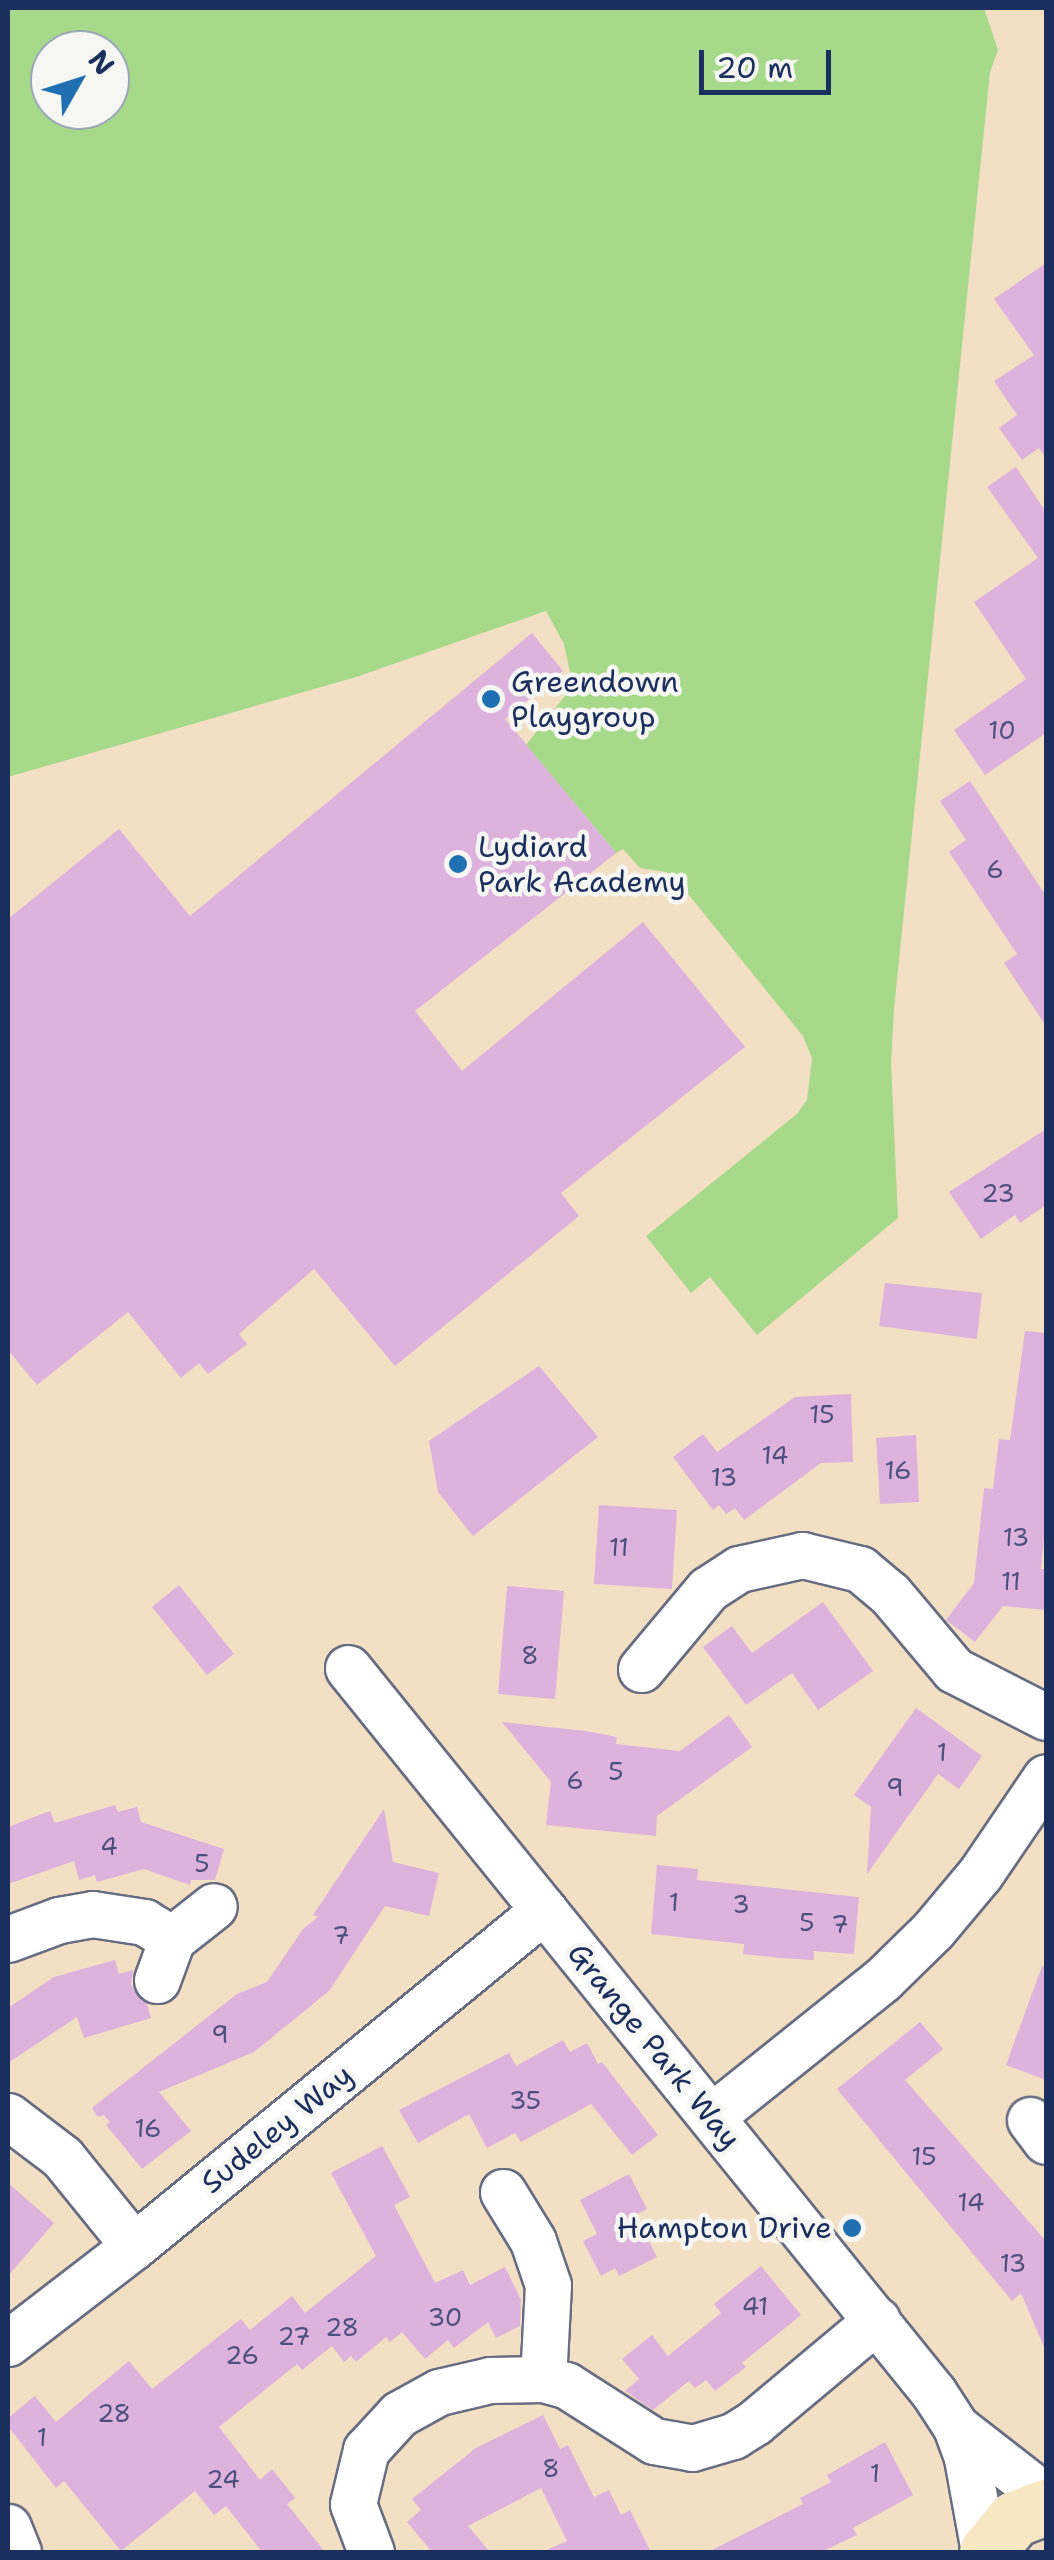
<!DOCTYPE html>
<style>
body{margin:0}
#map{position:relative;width:1054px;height:2560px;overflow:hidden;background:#f3dfc3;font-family:"Shantell Sans",sans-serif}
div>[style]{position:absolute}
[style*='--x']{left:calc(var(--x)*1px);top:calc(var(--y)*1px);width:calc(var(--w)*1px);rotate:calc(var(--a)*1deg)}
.green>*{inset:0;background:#a6d989}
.building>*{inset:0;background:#ddb3de}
.roads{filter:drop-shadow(2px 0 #676d81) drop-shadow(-2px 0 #676d81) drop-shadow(0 2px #676d81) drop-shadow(0 -2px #676d81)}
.street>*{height:45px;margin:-22.5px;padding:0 22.5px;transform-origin:22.5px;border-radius:22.5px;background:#fff}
.secondary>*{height:55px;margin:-27.5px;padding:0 27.5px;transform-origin:27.5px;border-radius:27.5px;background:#f7e8c3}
.dots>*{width:28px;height:28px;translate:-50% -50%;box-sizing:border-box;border:5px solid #f6f6f2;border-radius:50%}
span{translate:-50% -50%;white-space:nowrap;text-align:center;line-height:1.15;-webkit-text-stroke:9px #f6f6f2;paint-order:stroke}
.number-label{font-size:25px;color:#4c507e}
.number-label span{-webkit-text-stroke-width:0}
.poi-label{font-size:30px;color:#1b2f5e}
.left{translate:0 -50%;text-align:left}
.right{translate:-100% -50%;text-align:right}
.street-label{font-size:30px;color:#1b2f5e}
.frame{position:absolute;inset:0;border:10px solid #1b2f5e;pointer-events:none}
.north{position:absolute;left:30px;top:30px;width:100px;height:100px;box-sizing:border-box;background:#f6f6f2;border:2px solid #9ea6b7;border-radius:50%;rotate:51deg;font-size:28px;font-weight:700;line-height:40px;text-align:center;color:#1b2f5e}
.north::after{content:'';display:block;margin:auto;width:35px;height:45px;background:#1f6fb2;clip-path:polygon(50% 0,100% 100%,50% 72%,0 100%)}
.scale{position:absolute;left:699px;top:50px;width:132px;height:45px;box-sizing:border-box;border:5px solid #1b2f5e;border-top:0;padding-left:12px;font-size:30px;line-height:35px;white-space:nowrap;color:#1b2f5e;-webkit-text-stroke:8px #f6f6f2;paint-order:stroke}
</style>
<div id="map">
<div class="green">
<i style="clip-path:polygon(evenodd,8px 8px,984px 8px,998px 50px,990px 72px,894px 1009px,891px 1063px,898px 1218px,757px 1335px,710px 1277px,691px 1293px,646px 1236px,797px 1114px,807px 1100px,812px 1058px,803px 1036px,676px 879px,666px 872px,640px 868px,623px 849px,616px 853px,526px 745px,565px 696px,571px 677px,564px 644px,546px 611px,356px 677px,8px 777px,8px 8px,50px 50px,110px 50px,110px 110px,50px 110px,50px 50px)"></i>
</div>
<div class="building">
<i style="clip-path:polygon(1046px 263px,1046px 458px,1039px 448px,1022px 460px,999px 428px,1017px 415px,994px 381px,1034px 355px,994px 299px)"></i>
<i style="clip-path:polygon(1016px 467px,1046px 512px,1046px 733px,985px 775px,954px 730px,1026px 679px,974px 602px,1038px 558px,987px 487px)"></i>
<i style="clip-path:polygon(532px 633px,563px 671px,505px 719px,616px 853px,415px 1011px,462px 1071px,643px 922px,745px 1047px,561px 1193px,579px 1216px,395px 1366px,314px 1269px,239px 1334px,247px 1344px,208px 1374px,199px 1363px,181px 1378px,128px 1312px,37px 1385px,8px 1350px,8px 919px,119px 829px,190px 916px)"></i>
<i style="clip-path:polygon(970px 781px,1046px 896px,1046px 1026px,1004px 963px,1017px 954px,949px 852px,966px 840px,940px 801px)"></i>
<i style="clip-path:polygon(1046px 1129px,1046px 1205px,1020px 1223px,1015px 1215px,981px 1239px,949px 1192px)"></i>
<i style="clip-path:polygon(885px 1283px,982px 1293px,977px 1339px,879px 1326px)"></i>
<i style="clip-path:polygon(1025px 1331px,1046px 1333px,1046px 1518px,1041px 1569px,1046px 1569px,1046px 1610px,1003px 1606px,975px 1642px,946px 1620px,974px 1583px,984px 1488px,993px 1489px,999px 1439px,1010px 1440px)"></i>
<i style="clip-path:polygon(539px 1366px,598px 1437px,473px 1536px,438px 1492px,429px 1441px)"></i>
<i style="clip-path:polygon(851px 1394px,853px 1462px,821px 1463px,744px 1520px,735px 1508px,726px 1514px,719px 1505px,713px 1510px,673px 1457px,703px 1434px,717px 1452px,795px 1397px)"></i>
<i style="clip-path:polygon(916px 1435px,919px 1502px,880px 1504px,876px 1438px)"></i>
<i style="clip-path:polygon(599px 1505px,677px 1510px,672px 1589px,594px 1584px)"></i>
<i style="clip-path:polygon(179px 1585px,234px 1654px,207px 1675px,152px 1607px)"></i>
<i style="clip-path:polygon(507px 1586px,564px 1591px,555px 1699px,498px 1694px)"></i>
<i style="clip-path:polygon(823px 1602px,873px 1671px,818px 1710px,792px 1673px,746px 1705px,703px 1647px,732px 1626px,752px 1653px)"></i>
<i style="clip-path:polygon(916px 1708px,982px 1756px,959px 1789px,938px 1774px,867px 1874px,871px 1807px,854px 1795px)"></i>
<i style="clip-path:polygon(729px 1715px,752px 1747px,657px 1816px,656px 1836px,546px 1825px,551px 1782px,502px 1722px,586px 1731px,617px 1737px,616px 1744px,680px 1751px)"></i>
<i style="clip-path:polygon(115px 1805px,118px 1812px,137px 1807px,141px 1822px,224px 1849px,215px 1880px,191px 1880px,190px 1885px,144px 1869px,97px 1882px,95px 1875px,79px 1880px,74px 1861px,8px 1884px,8px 1827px,50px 1811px,55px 1823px)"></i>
<i style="clip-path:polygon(384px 1809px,393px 1862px,439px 1873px,429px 1916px,385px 1906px,329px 1991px,254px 2052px,159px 2092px,191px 2131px,142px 2169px,106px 2125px,110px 2122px,104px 2115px,98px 2117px,92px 2108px,237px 1994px,267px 1982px,303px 1929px,318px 1917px,313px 1915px)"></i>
<i style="clip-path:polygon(657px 1865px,698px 1869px,697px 1880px,859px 1897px,854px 1954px,814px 1951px,814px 1960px,780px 1958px,743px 1954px,744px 1944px,651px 1934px)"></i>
<i style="clip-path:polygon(115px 1960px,119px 1974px,133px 1970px,131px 1985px,147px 2004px,151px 2018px,84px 2038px,77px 2017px,8px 2063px,8px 2008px,54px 1977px)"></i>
<i style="clip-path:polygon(1042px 1966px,1046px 1967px,1046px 2080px,1006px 2065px)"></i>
<i style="clip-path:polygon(920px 2022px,943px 2049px,905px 2080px,1046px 2241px,1046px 2352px,1021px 2293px,1012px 2301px,837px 2089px)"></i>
<i style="clip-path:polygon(563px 2040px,570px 2052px,587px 2043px,598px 2064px,602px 2062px,658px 2135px,632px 2155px,591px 2104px,521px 2142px,515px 2133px,487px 2148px,469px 2114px,418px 2143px,399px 2110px,509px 2053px,516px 2066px)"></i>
<i style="clip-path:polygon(382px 2146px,410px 2197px,394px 2205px,435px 2283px,463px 2270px,470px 2285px,505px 2267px,521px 2300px,520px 2326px,496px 2338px,488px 2322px,454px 2348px,448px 2340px,425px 2359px,402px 2332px,390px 2342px,386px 2337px,356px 2362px,351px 2356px,344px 2362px,332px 2346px,302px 2370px,297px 2364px,219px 2427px,260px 2480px,272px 2469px,295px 2498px,287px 2504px,325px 2552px,262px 2552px,226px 2506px,214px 2515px,195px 2491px,121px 2551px,64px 2481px,56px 2488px,8px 2426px,8px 2418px,35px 2396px,56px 2422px,129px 2361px,152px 2389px,241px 2319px,250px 2330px,292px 2296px,305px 2313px,376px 2256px,331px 2173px)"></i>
<i style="clip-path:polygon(629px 2174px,647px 2209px,635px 2215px,657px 2257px,619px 2276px,615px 2268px,601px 2276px,583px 2241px,597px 2234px,580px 2200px)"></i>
<i style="clip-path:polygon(8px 2183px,54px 2223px,8px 2276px)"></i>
<i style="clip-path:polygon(761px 2266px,801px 2315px,742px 2363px,746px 2367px,715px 2391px,706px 2380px,695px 2388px,689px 2381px,653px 2410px,625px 2391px,639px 2379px,622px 2359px,652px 2335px,668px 2356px,721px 2313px,714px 2304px)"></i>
<i style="clip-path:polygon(543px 2415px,560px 2449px,568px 2445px,594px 2497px,609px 2490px,621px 2515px,630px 2510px,651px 2552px,542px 2552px,567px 2541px,541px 2488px,468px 2526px,490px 2552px,432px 2552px,407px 2522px,421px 2510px,412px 2499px,476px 2448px)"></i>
<i style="clip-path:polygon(885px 2442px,913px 2495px,853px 2528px,857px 2535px,821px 2552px,708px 2552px,803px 2504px,800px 2498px,831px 2482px,827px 2475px)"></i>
</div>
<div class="roads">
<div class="street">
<i style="--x:348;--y:1668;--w:932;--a:51.05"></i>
<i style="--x:934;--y:2393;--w:40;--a:57.1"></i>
<i style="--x:956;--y:2427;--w:33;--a:70"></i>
<i style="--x:967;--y:2458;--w:96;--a:79.7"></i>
<i style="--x:641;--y:1669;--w:104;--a:-50.1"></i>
<i style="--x:708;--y:1589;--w:37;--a:-33"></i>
<i style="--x:739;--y:1569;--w:65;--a:-12.5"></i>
<i style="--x:802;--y:1555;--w:60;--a:13.6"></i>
<i style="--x:860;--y:1569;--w:39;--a:40"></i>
<i style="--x:890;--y:1594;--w:99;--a:49.9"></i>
<i style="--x:954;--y:1670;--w:103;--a:27.1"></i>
<i style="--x:8;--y:1939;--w:54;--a:-20.4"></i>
<i style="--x:59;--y:1920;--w:34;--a:-10"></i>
<i style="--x:92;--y:1914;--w:53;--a:8.7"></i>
<i style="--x:144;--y:1922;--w:33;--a:31"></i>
<i style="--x:172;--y:1939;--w:53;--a:-38.2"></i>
<i style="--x:157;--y:1980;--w:44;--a:-69.9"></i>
<i style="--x:8;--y:2116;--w:68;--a:37.2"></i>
<i style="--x:62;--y:2157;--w:114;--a:51"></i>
<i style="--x:712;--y:2116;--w:219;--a:-38.7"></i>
<i style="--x:883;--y:1979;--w:70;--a:-44.4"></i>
<i style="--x:933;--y:1930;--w:73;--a:-50"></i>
<i style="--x:980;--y:1874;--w:117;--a:-55.8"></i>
<i style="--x:1030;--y:2120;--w:26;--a:53"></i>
<i style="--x:503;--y:2192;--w:57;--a:58.5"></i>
<i style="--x:533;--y:2241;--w:46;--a:71.2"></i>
<i style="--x:548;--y:2285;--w:94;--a:93"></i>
<i style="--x:8;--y:2343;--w:159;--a:-37.6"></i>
<i style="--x:134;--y:2246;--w:530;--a:-39.34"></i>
<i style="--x:956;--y:2427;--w:114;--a:37.9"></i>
<i style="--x:8;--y:2527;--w:27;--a:68"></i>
<i style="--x:371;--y:2552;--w:51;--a:-110.6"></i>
<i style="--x:353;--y:2504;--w:56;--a:-76.5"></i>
<i style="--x:366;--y:2450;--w:49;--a:-47.5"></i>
<i style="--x:399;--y:2414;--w:46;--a:-28.8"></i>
<i style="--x:439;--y:2392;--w:52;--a:-13.2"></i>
<i style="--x:490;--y:2380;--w:53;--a:-1.1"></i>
<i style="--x:543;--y:2379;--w:24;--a:15"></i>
<i style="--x:566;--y:2385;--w:104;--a:32.5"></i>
<i style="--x:654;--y:2441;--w:39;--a:10"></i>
<i style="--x:692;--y:2448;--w:43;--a:-16.3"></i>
<i style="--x:733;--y:2436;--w:26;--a:-32"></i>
<i style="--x:755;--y:2422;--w:159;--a:-39.9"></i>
</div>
<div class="secondary">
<i style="--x:987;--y:2552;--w:43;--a:-50.7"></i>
<i style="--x:1014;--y:2519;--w:34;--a:-21"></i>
</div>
</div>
<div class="dots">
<i style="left:491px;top:699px;background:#1f6fb2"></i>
<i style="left:458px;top:864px;background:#1f6fb2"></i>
<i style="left:852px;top:2228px;background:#1f6fb2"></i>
</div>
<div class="number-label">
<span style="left:1002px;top:730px">10</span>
<span style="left:995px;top:869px">6</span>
<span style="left:998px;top:1193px">23</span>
<span style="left:822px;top:1414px">15</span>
<span style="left:775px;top:1455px">14</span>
<span style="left:898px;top:1470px">16</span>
<span style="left:724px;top:1477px">13</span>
<span style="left:1016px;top:1537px">13</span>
<span style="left:619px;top:1547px">11</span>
<span style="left:1011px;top:1581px">11</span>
<span style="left:530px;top:1655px">8</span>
<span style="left:942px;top:1752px">1</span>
<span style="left:616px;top:1771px">5</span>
<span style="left:575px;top:1780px">6</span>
<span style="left:895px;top:1787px">9</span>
<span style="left:109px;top:1846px">4</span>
<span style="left:202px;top:1863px">5</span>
<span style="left:674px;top:1902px">1</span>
<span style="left:741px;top:1904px">3</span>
<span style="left:807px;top:1922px">5</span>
<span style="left:840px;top:1924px">7</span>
<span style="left:341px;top:1935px">7</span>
<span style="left:220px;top:2034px">9</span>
<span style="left:525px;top:2100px">35</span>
<span style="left:148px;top:2128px">16</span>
<span style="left:924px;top:2156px">15</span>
<span style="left:971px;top:2202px">14</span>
<span style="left:1013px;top:2263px">13</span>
<span style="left:755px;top:2306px">41</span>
<span style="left:445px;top:2317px">30</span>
<span style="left:342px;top:2327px">28</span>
<span style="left:294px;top:2336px">27</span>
<span style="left:242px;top:2355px">26</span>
<span style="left:114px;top:2413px">28</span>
<span style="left:42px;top:2437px">1</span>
<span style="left:551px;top:2468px">8</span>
<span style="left:875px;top:2473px">1</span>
<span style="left:223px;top:2479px">24</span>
</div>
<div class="poi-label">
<span class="left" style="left:511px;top:699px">Greendown<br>Playgroup</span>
<span class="left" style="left:478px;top:864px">Lydiard<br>Park Academy</span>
<span class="right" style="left:832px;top:2228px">Hampton Drive</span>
</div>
<div class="street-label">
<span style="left:654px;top:2046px;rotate:51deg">Grange Park Way</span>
<span style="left:277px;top:2129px;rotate:-39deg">Sudeley Way</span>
</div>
<div class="frame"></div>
<div class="north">N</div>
<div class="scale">20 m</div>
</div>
